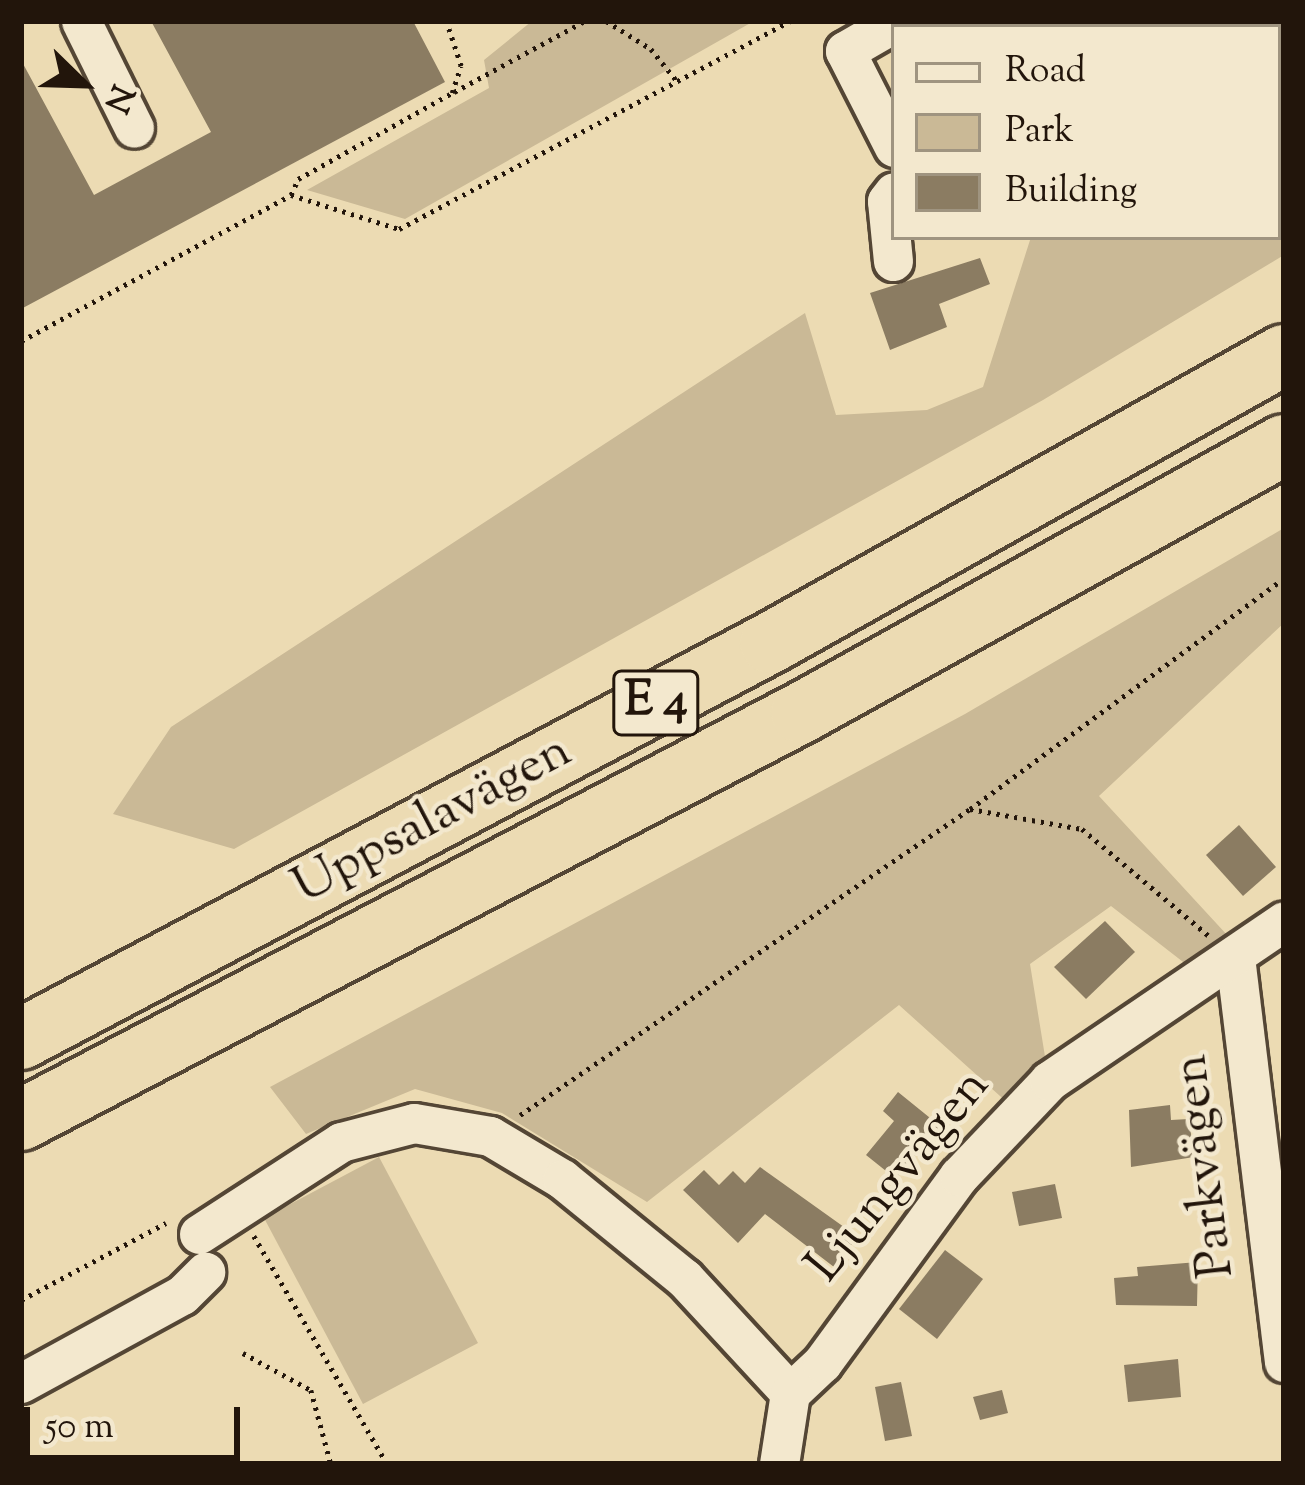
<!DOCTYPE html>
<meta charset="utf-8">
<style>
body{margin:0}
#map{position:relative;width:1305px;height:1485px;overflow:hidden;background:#ecdbb3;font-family:"Sorts Mill Goudy",serif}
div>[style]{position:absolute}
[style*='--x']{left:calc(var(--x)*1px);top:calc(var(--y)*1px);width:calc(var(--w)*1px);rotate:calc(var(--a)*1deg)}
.green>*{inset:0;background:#cab996}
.building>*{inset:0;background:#8b7c62}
.path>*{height:4.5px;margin-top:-2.25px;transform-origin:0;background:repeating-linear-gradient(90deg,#22150b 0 3px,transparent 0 9px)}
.roads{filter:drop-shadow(3px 0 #544635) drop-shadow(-3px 0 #544635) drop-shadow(0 3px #544635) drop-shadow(0 -3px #544635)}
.minor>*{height:39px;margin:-19.5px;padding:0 19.5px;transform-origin:19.5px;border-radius:19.5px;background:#f3e8ce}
.highway>*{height:60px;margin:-30px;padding:0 30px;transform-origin:30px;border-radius:30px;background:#ecdbb3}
span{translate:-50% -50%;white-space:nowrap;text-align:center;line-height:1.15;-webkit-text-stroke:9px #f3e8ce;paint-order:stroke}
.shield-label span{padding:3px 9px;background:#f3e8ce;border:3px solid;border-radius:9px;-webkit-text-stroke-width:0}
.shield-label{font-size:48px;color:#22150b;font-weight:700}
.street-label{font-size:51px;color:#22150b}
.frame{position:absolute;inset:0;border:24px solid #22150b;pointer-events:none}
.legend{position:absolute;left:891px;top:24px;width:390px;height:216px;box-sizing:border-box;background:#f3e8ce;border:3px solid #9f9480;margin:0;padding:15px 21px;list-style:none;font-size:36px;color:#22150b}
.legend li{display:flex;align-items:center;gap:24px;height:60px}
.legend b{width:60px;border:3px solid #9f9480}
.north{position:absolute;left:24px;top:24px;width:120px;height:120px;-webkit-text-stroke:9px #f3e8ce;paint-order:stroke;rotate:113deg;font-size:33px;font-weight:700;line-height:48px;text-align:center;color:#22150b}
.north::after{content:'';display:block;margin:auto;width:42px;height:54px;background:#22150b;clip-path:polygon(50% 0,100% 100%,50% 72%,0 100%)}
.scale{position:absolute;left:24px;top:1407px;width:216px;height:54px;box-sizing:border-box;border:6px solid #22150b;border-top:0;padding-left:15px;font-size:36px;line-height:42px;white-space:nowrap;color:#22150b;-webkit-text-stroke:9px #f3e8ce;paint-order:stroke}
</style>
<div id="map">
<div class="green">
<i style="clip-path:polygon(532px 21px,754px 21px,405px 219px,307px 190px,489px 88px,484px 60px)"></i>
<i style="clip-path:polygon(1284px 100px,1284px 255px,1043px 400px,234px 849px,113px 814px,171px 727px,805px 313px,836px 415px,927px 410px,983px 387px,1031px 237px,1278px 237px)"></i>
<i style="clip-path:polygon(1284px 528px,1284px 623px,1099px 796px,1228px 936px,1187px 965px,1111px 906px,1030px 964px,1048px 1075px,1010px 1105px,899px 1005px,647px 1202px,502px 1113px,415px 1089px,306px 1134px,270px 1087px,965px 714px)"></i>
<i style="clip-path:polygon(379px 1157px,478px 1343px,363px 1404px,264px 1218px)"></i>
</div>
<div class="building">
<i style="clip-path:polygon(151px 21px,413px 21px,445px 82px,21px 309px,21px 60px,94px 195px,211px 132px)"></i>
<i style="clip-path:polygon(980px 258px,990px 284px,939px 304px,947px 327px,890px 350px,870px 293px)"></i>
<i style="clip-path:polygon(1239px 825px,1276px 867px,1243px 896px,1206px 855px)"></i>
<i style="clip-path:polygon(1105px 921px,1135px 952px,1086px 999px,1054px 967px)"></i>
<i style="clip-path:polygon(898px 1092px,940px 1126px,896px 1179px,866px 1155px,894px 1121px,883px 1111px)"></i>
<i style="clip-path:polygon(1170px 1105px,1171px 1120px,1189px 1119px,1194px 1157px,1131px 1167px,1129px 1110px)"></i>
<i style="clip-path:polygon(760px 1167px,858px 1237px,834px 1267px,765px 1214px,738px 1243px,683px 1190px,704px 1170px,719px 1185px,733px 1171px,745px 1183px)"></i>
<i style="clip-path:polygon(1055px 1184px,1062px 1218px,1019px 1226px,1012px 1192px)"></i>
<i style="clip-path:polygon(945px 1250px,983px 1279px,937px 1339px,899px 1309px)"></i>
<i style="clip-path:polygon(1198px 1262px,1197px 1306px,1116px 1305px,1114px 1278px,1138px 1276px,1137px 1267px)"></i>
<i style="clip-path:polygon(1178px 1359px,1181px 1397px,1128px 1402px,1124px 1365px)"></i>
<i style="clip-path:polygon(901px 1382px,912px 1436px,885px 1441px,875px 1387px)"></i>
<i style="clip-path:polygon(1002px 1390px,1008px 1413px,980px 1420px,973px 1397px)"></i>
</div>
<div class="path">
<i style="--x:606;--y:21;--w:53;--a:31.9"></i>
<i style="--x:651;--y:49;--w:41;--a:50.9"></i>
<i style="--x:454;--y:92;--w:149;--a:-28.5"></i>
<i style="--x:291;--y:195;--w:17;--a:-66"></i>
<i style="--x:298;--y:179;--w:176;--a:-29.2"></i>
<i style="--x:452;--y:93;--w:28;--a:-72"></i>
<i style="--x:461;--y:66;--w:47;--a:-108.4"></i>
<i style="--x:21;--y:341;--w:307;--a:-28.4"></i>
<i style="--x:291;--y:195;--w:113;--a:17.5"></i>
<i style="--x:399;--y:229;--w:444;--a:-28"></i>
<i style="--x:970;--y:809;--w:390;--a:-36.3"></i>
<i style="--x:520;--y:1115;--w:544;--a:-34.22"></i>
<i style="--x:970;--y:809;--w:114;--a:10.1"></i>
<i style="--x:1082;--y:829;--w:165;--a:40.1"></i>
<i style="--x:254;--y:1236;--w:264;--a:59.7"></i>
<i style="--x:21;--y:1300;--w:164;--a:-28"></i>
<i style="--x:243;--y:1353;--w:77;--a:28.6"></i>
<i style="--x:311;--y:1390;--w:77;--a:74.9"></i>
</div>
<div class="roads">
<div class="minor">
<i style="--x:81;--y:21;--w:119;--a:63.6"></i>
<i style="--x:894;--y:147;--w:108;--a:-117"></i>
<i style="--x:845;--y:51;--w:60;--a:-30"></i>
<i style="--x:893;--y:261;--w:60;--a:-95.7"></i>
<i style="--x:887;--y:201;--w:11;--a:-52"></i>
<i style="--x:1235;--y:957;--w:408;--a:83.1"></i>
<i style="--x:199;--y:1234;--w:169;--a:-32.9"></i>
<i style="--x:341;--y:1142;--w:75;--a:-14.6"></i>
<i style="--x:414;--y:1123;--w:77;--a:9.7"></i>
<i style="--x:490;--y:1136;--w:84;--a:30.8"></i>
<i style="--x:562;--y:1179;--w:157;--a:39.1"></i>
<i style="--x:684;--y:1278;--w:156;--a:47.3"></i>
<i style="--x:21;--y:1383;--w:183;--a:-28.7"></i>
<i style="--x:182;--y:1295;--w:33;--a:-45"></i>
<i style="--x:779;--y:1464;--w:72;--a:-81.2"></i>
<i style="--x:790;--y:1393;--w:44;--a:-43.2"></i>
<i style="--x:822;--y:1363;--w:232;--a:-53.8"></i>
<i style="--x:959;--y:1176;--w:131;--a:-46.5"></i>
<i style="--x:1049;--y:1081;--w:284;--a:-34.2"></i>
</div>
<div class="highway">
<i style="--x:21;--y:1039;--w:847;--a:-27.87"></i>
<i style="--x:770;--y:643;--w:589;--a:-29.26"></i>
<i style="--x:21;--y:1120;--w:880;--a:-27.56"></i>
<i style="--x:801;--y:713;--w:552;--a:-29.02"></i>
</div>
</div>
<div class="shield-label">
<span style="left:656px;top:703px">E 4</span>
</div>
<div class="street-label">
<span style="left:433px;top:821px;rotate:-28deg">Uppsalavägen</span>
<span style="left:1206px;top:1166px;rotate:-97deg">Parkvägen</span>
<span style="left:900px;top:1177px;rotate:-51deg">Ljungvägen</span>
</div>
<div class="frame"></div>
<ul class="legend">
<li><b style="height:15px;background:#f3e8ce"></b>Road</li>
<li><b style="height:33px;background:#cab996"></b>Park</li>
<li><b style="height:33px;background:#8b7c62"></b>Building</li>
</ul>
<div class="north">N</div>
<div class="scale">50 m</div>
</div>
